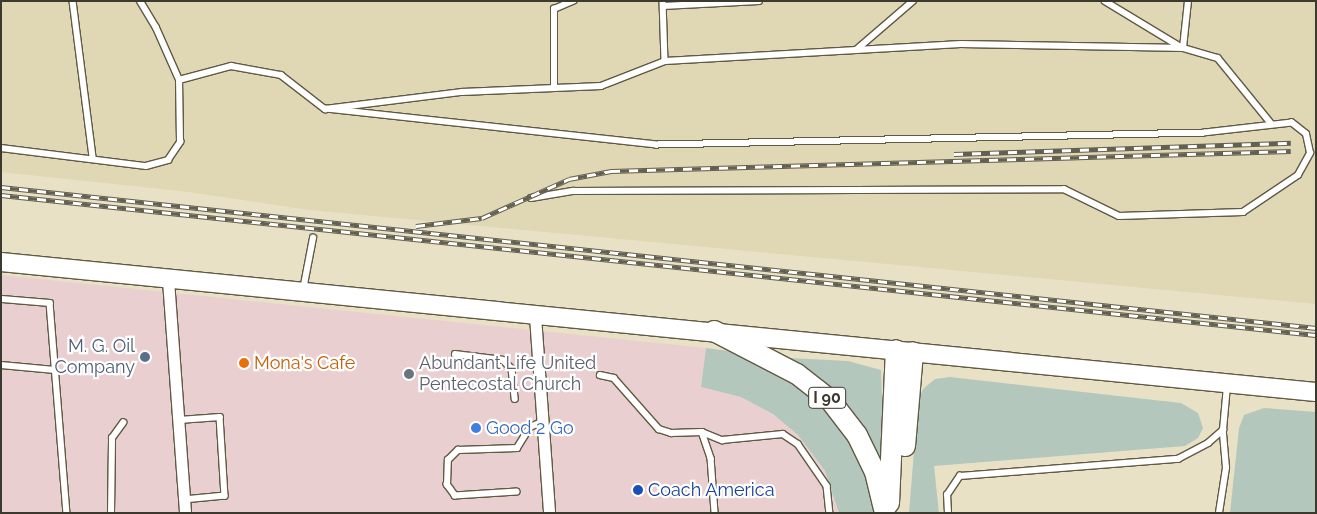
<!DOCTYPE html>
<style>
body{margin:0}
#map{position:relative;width:1317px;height:514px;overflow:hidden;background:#e8e1c6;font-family:Raleway,sans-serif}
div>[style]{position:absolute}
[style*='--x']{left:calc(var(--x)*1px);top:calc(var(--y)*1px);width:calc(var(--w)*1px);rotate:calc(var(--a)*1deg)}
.commercial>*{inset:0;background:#eacfd1}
.built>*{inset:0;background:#e0d7b5}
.green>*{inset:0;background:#b3c7bd}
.roads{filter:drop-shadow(1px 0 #605943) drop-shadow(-1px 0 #605943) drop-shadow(0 1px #605943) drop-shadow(0 -1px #605943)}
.service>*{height:5.5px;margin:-2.75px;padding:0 2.75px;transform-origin:2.75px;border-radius:2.75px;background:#fff}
.minor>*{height:11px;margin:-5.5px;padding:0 5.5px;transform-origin:5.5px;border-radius:5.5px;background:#fff}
.primary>*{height:18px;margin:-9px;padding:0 9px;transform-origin:9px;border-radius:9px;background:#fff}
.motorway>*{height:20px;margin:-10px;padding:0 10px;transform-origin:10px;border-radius:10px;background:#fff}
.rail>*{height:5px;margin-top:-2.5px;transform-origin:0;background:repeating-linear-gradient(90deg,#fff 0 9px,#646051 0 18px);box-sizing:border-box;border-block:1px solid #646051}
.dots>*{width:14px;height:14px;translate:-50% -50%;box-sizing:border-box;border:2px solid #fff;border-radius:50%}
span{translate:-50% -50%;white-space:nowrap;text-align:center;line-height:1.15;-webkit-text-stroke:4.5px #fff;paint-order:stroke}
.shield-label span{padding:1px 4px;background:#fff;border:1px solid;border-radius:4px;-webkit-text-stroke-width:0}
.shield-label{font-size:16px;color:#3c392e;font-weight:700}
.service-label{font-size:18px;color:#4e5e75}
.right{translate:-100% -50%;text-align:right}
.food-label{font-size:18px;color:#c56008}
.left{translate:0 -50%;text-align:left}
.worship-label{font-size:18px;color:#5b616d}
.shop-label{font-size:18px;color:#366cbe}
.transit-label{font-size:18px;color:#164399}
.frame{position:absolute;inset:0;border:2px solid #3c392e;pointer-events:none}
</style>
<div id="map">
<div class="commercial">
<i style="clip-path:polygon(1px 275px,706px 348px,701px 387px,741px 397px,773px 414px,798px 435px,825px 471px,839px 513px,1px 513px)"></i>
</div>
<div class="built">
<i style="clip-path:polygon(1px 1px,1316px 1px,1316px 304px,309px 210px,189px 192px,1px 172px)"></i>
</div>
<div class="green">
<i style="clip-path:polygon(706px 348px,729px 351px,759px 361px,825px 404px,852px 438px,880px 513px,839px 513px,825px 471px,798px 435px,773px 414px,741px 397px,701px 387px)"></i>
<i style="clip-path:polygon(789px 358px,848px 361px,881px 370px,885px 483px)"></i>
<i style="clip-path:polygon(950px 377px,1181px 403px,1198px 413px,1203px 428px,1198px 438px,1185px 446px,934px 466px,939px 513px,909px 513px,918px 402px,923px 389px,935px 379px)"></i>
<i style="clip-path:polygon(1264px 408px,1316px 412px,1316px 513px,1230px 513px,1239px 428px,1244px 415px)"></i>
</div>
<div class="roads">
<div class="service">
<i style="--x:73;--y:1;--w:158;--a:82.7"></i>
<i style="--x:663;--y:1;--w:60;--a:88.1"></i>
<i style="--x:1105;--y:1;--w:89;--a:31.2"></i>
<i style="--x:663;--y:6;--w:96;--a:-3"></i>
<i style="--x:1183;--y:48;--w:47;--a:-83.9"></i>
<i style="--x:856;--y:50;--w:75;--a:-40.7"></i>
<i style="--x:179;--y:80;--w:54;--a:-15.1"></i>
<i style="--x:231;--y:66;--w:51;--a:10.2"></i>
<i style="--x:281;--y:75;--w:56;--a:37.7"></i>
<i style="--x:554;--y:88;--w:79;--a:-90"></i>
<i style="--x:554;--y:9;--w:21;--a:-23"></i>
<i style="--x:1;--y:148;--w:146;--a:7.1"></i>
<i style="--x:146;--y:166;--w:23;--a:-15"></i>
<i style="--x:168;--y:160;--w:22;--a:-56"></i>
<i style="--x:180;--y:142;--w:62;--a:-90.9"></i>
<i style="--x:179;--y:80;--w:57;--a:-113.9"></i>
<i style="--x:156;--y:28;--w:31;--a:-121"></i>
<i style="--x:531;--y:198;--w:43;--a:-9.5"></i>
<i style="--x:573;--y:191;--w:491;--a:-0.2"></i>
<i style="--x:1064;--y:189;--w:61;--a:26.1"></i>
<i style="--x:1119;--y:216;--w:124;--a:-1.8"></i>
<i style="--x:1243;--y:212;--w:66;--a:-33.9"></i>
<i style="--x:1298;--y:175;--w:25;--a:-61"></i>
<i style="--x:1310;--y:153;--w:19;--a:-102"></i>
<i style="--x:1306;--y:134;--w:18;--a:-142"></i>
<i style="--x:1292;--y:123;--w:89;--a:173.5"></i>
<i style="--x:1204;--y:133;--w:547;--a:178.74"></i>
<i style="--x:657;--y:145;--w:334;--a:-173.8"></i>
<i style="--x:325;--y:109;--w:138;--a:-7.1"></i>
<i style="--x:462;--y:92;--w:139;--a:-2.5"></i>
<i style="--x:601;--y:86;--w:69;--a:-21.3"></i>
<i style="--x:665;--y:61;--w:296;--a:-3.3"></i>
<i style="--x:961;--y:44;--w:222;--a:1"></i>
<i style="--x:1183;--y:48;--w:36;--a:16"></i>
<i style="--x:1218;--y:58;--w:84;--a:50.8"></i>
<i style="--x:303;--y:290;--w:53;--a:-79.1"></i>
<i style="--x:1;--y:299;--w:49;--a:4.7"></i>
<i style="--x:50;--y:303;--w:211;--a:85.4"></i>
<i style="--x:455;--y:354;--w:48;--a:7.1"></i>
<i style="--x:503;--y:360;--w:13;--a:45"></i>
<i style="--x:512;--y:369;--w:30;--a:84"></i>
<i style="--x:1;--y:365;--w:54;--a:5.3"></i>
<i style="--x:600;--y:375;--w:14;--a:12"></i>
<i style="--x:614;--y:378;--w:68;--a:48.6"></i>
<i style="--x:659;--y:429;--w:13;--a:18"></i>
<i style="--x:671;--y:433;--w:31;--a:-2"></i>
<i style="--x:702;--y:432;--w:28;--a:71"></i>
<i style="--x:711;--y:458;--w:55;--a:85.8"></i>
<i style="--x:179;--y:420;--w:41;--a:-4.2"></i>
<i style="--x:220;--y:417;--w:79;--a:86.4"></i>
<i style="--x:225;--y:496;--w:41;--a:174.4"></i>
<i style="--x:702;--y:432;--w:22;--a:22"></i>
<i style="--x:722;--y:440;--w:61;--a:-5.6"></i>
<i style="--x:783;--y:434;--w:18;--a:34"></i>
<i style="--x:798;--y:444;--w:51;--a:55.4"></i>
<i style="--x:827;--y:486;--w:27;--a:84"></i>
<i style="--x:517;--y:492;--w:62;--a:176.3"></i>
<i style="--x:455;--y:496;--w:14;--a:-126"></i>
<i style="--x:447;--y:485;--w:25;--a:-88"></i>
<i style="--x:448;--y:460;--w:14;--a:-45"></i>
<i style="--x:458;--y:450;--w:59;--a:-1.9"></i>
<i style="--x:517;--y:448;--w:25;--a:-58"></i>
<i style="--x:530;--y:427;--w:13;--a:-23"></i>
<i style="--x:111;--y:513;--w:75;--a:-89.2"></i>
<i style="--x:112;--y:438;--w:19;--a:-54"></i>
<i style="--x:948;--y:513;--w:18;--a:-93"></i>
<i style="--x:947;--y:495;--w:23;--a:-56"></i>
<i style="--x:960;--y:476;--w:219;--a:-4.5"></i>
<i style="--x:1178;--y:459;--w:34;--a:-28"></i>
<i style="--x:1208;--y:443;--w:20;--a:-41"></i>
<i style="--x:1219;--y:513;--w:46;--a:-81.2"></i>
<i style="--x:1226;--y:468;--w:38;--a:-95"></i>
<i style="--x:1223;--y:430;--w:44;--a:-84.8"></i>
</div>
<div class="minor">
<i style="--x:168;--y:280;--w:234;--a:85.8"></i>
<i style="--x:535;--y:316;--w:197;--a:85.9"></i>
</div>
<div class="primary">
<i style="--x:1;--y:262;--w:1321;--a:5.65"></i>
</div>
<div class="motorway">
<i style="--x:714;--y:331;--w:93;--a:27.4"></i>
<i style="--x:797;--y:374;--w:42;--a:38.2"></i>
<i style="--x:830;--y:400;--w:44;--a:52.4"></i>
<i style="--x:857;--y:435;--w:41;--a:64.1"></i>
<i style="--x:875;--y:472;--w:42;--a:76.3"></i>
<i style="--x:905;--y:446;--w:94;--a:-85.1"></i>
<i style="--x:889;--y:503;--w:153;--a:-87.4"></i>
</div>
</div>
<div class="rail">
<i style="--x:954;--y:154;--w:337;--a:-1.9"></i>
<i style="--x:1;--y:187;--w:1323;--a:6.12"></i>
<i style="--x:1;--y:195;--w:1322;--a:6.08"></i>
<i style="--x:416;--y:226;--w:66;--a:-6.9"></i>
<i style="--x:482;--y:218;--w:95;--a:-24.1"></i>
<i style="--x:569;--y:179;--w:43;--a:-10.8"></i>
<i style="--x:611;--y:171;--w:680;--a:-1.68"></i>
</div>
<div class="dots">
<i style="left:145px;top:357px;background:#5c6f8a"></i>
<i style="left:244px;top:363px;background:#e8710a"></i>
<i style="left:409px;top:374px;background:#6b7280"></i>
<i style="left:476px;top:428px;background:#3f7fe0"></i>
<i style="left:638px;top:490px;background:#1a4fb4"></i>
</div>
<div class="shield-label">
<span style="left:827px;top:398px">I 90</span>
</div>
<div class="service-label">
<span class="right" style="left:135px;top:357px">M. G. Oil<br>Company</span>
</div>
<div class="food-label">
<span class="left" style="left:254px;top:363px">Mona's Cafe</span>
</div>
<div class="worship-label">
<span class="left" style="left:419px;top:374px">Abundant Life United<br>Pentecostal Church</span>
</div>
<div class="shop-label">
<span class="left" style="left:486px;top:428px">Good 2 Go</span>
</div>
<div class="transit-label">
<span class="left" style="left:648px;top:490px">Coach America</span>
</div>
<div class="frame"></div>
</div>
